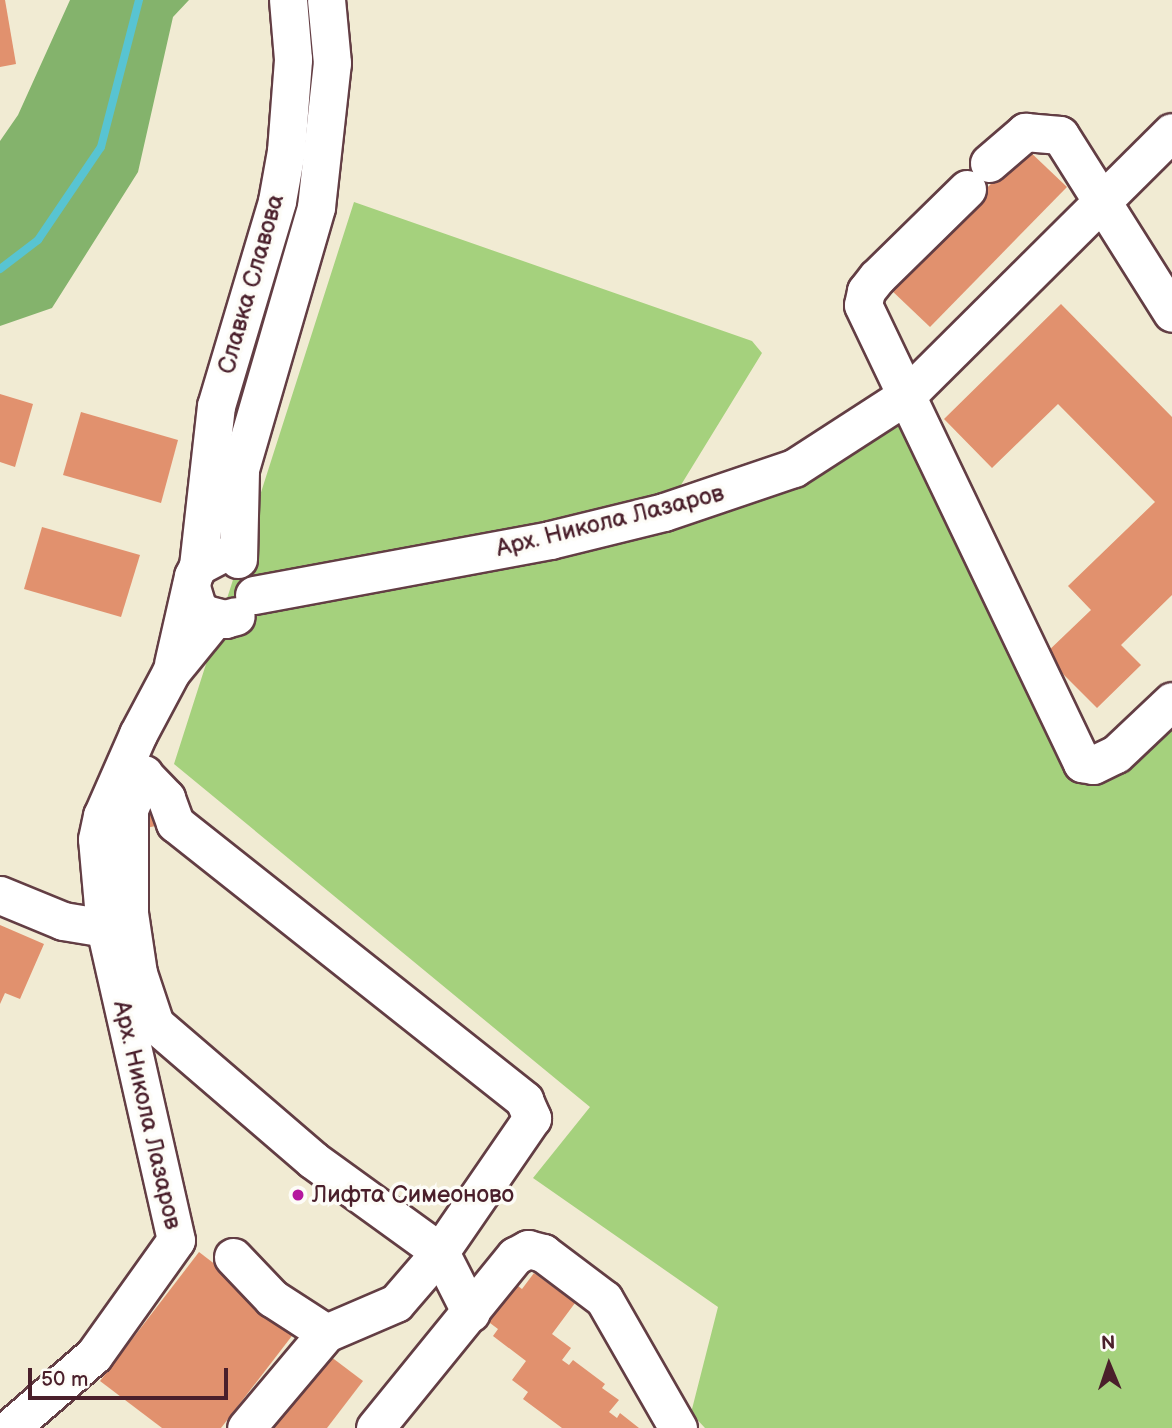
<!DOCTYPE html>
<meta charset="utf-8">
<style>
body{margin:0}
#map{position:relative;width:1172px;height:1428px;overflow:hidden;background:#f1ebd3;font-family:"Balsamiq Sans",sans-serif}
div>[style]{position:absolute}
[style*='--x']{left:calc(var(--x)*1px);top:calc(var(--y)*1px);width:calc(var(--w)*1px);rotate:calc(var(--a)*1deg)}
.green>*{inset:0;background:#a5d17d}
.forest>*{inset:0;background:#84b36c}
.stream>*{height:8px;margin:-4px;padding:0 4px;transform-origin:4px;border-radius:4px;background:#58c4d2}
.building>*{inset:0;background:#e1916e}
.roads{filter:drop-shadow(2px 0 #633e44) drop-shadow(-2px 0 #633e44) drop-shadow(0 2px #633e44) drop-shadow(0 -2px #633e44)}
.minor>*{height:37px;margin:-18.5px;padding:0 18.5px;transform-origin:18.5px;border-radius:18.5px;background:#fff}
.dots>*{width:19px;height:19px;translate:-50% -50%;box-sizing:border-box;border:4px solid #fdfcf7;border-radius:50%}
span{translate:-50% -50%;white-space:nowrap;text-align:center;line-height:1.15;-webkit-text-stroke:7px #fdfcf7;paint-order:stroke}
.street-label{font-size:24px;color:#4a1f2b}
.poi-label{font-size:24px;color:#4a1f2b}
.left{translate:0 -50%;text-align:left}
.north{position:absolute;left:1074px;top:1330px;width:70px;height:70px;-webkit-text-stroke:5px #fdfcf7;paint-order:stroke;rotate:358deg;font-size:19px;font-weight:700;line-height:28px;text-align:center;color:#4a1f2b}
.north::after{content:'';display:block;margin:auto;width:24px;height:32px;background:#4a1f2b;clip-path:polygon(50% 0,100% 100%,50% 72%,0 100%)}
.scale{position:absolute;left:28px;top:1368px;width:200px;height:32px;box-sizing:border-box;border:4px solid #4a1f2b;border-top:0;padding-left:9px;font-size:21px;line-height:24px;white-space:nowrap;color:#4a1f2b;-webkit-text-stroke:5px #fdfcf7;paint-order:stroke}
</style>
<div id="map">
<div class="green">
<i style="clip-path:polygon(354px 202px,752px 341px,762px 353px,665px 511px,907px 395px,1082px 762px,1172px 684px,1172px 1428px,705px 1428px,691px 1413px,718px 1307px,533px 1178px,590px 1107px,174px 764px)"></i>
</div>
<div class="forest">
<i style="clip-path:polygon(70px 0,189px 0,173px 17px,138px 172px,52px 308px,0 326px,0 141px,18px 115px)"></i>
</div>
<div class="stream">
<i style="--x:0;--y:269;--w:48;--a:-37.3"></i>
<i style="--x:38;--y:240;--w:112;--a:-55.9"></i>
<i style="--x:101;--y:147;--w:152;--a:-75.5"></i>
</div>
<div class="building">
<i style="clip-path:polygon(0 0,5px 0,16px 64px,0 67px)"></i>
<i style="clip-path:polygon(1026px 148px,1067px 187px,930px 327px,889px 288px)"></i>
<i style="clip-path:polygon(1061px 304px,1172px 417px,1172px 595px,1121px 645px,1141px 665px,1097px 708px,1044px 655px,1091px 610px,1068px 586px,1155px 502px,1058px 404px,992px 468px,944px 419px)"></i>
<i style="clip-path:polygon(0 394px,33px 404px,15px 467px,0 462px)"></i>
<i style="clip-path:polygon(81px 412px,178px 440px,161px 503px,63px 475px)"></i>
<i style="clip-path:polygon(42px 527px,140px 555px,121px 617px,24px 589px)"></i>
<i style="clip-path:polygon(162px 806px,165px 824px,146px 828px,143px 810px)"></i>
<i style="clip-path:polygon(0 925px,44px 944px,20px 999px,5px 993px,0 1004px)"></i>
<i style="clip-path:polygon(199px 1252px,298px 1328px,221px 1428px,162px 1428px,100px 1381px)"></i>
<i style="clip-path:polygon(534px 1273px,575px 1303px,552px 1334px,571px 1348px,562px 1360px,569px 1365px,573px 1360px,605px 1384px,602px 1388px,619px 1400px,609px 1412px,617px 1418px,620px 1413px,639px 1428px,562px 1428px,523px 1399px,528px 1392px,512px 1380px,526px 1361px,493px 1336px,498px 1329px,486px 1320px,514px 1283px,522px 1289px)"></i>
<i style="clip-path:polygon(318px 1347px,363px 1381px,327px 1428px,256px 1428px)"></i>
</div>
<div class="roads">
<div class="minor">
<i style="--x:989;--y:163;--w:48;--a:-40.7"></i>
<i style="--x:1025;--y:132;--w:35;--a:5"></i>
<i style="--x:1060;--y:135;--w:210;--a:57.8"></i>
<i style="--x:967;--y:189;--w:126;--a:135.6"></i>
<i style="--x:877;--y:277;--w:18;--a:128"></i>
<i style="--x:866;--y:291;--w:14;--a:102"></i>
<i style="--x:863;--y:305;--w:508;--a:64.44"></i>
<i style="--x:1082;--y:763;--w:11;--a:10"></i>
<i style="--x:1093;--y:765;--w:25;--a:-26"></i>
<i style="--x:1116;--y:754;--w:77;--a:-43.4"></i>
<i style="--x:238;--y:559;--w:90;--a:-88.7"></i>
<i style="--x:240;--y:469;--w:273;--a:-73.8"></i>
<i style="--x:316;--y:207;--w:145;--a:-83.7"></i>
<i style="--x:332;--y:63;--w:63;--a:-95.4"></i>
<i style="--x:198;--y:566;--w:161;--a:-83.6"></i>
<i style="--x:216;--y:406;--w:214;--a:-73.4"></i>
<i style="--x:277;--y:201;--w:51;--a:-79.8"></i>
<i style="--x:286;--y:151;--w:92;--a:-85.6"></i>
<i style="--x:293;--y:59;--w:59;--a:-94.8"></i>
<i style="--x:191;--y:587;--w:21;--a:73"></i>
<i style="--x:197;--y:607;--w:11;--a:41"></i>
<i style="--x:205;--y:614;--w:21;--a:14"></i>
<i style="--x:225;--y:619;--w:11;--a:-15"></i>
<i style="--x:254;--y:595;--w:301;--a:-10.5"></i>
<i style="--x:550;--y:540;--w:117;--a:-13.8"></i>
<i style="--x:664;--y:512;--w:137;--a:-18.7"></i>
<i style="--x:794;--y:468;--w:135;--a:-32.9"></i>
<i style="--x:907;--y:395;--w:373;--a:-44.8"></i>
<i style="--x:173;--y:664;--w:90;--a:-77.2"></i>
<i style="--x:193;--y:576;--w:11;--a:-63"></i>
<i style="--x:198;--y:566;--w:21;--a:-28"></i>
<i style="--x:144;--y:774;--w:38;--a:113"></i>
<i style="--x:129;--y:809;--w:104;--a:90"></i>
<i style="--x:129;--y:913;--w:61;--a:81.5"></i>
<i style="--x:138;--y:973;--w:54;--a:71.6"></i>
<i style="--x:155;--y:1024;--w:208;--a:40.7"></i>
<i style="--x:313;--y:1160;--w:157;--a:35.9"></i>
<i style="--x:440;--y:1252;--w:68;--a:63.1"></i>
<i style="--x:144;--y:775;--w:32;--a:46"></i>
<i style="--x:166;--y:798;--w:27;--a:70"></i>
<i style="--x:175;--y:823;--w:446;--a:38.4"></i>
<i style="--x:524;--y:1100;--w:20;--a:66"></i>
<i style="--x:532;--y:1118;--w:163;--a:124.5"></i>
<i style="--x:440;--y:1252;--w:67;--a:130.8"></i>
<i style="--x:396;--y:1303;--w:76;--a:156.8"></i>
<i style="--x:326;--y:1333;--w:124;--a:130.1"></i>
<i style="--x:0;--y:895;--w:68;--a:22.4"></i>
<i style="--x:63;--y:921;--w:43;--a:9.5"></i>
<i style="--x:233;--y:1257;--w:57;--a:46.4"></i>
<i style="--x:272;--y:1298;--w:64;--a:32.9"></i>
<i style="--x:10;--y:1428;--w:111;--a:-41"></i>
<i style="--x:94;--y:1355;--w:141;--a:-54.5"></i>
<i style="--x:176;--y:1240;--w:320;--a:-102.8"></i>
<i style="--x:105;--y:928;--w:89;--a:-95.1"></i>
<i style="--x:97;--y:839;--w:24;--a:-78"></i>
<i style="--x:102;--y:816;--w:90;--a:-66.3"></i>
<i style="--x:138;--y:734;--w:70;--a:-62"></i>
<i style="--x:171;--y:672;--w:70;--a:-50.8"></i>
<i style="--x:375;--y:1428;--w:222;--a:-50.9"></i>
<i style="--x:515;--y:1256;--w:15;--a:-28"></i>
<i style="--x:528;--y:1249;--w:16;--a:15"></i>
<i style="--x:543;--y:1253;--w:76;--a:37"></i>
<i style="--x:604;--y:1299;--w:149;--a:60.2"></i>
</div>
</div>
<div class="dots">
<i style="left:298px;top:1195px;background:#b5179e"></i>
</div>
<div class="street-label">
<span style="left:251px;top:284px;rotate:-74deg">Славка Славова</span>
<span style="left:610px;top:521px;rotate:-14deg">Арх. Никола Лазаров</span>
<span style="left:147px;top:1115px;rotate:77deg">Арх. Никола Лазаров</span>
</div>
<div class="poi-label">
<span class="left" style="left:312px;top:1195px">Лифта Симеоново</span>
</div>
<div class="north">N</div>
<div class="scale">50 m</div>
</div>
